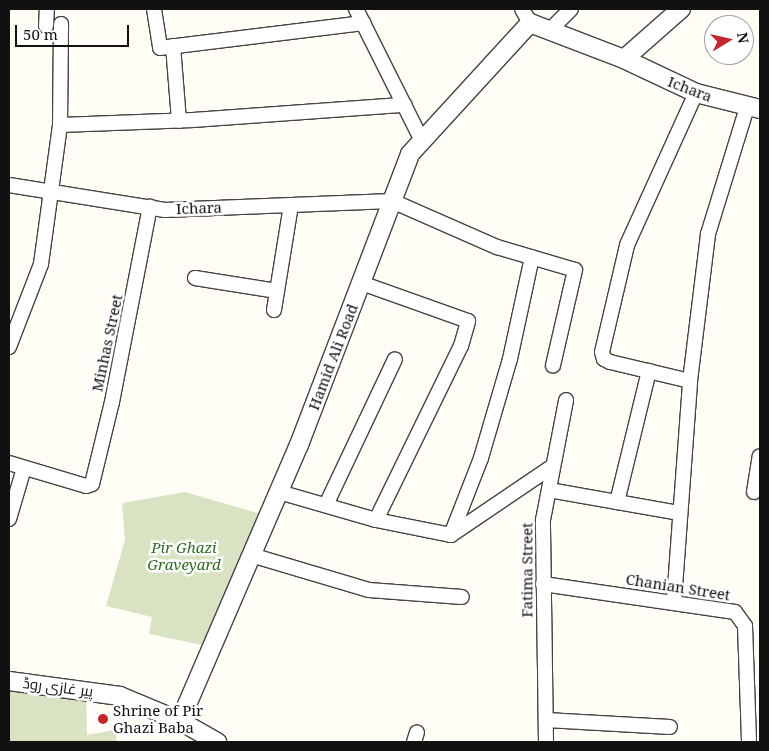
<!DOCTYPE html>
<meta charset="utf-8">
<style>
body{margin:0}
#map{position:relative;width:769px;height:751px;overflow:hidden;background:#fffdf5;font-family:"Noto Serif",Cairo,serif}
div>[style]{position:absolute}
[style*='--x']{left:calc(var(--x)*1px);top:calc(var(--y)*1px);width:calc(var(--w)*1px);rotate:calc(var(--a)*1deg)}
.cemetery>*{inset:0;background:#d9e3c4}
.roads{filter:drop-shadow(1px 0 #444) drop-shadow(-1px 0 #444) drop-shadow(0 1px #444) drop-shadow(0 -1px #444)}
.minor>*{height:14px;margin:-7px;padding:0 7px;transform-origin:7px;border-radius:7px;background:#fff}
.tertiary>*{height:18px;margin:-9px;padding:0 9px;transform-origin:9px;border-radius:9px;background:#fff}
.dots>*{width:14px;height:14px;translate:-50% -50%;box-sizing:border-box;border:2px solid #fff;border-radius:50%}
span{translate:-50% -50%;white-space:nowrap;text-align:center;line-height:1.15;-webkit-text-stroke:5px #fff;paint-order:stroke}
.street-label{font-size:15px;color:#111}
.park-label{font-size:15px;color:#2f6b1f;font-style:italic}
.poi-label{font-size:15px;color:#111}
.left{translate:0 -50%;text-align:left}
.frame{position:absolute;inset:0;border:10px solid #111;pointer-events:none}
.north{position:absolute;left:704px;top:15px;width:50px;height:50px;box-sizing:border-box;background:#fff;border:1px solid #a0a0a0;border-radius:50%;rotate:81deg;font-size:14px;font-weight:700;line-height:20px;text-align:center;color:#111}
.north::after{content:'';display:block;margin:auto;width:18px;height:22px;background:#c4262e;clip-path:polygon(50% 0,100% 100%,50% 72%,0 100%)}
.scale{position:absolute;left:15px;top:25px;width:114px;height:22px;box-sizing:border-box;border:2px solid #111;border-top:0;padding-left:6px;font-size:15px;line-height:18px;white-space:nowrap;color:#111;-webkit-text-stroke:4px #fff;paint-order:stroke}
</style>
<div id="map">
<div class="cemetery">
<i style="clip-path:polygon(185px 492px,268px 516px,212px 647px,149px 634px,152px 617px,106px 606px,125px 540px,122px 503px)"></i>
<i style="clip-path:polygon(13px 681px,86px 690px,87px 735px,115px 730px,117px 742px,9px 742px,9px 692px)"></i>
</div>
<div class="roads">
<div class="minor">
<i style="--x:154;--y:9;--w:39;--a:81"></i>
<i style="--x:160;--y:48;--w:205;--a:-7"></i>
<i style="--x:356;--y:9;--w:145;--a:63.4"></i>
<i style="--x:522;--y:9;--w:16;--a:60"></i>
<i style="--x:46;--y:26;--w:17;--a:-87"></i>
<i style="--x:551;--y:29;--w:28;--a:-45"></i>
<i style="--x:173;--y:46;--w:75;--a:85.4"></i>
<i style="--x:60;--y:125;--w:133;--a:-2.2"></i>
<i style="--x:193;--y:120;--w:212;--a:-4.1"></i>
<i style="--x:9;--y:185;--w:158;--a:9.1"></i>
<i style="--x:165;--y:210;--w:227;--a:-2.3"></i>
<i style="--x:392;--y:201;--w:115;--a:23.7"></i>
<i style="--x:497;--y:247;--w:81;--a:16.4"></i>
<i style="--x:575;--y:270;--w:98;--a:103"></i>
<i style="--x:195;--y:278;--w:83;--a:9"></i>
<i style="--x:274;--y:310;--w:106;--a:-80.8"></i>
<i style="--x:9;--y:347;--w:89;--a:-68.9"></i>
<i style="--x:41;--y:264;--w:140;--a:-82.2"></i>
<i style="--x:60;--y:125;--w:101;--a:-89.4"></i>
<i style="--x:690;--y:381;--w:82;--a:-166.6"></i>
<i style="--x:610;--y:362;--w:7;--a:-153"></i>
<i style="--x:604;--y:359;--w:7;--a:-106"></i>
<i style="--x:602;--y:352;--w:110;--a:-76.8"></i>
<i style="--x:627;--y:245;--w:167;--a:-65.6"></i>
<i style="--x:9;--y:463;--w:80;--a:16.6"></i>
<i style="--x:86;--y:486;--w:6;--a:-18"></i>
<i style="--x:92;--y:484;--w:84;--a:-76.3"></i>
<i style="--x:112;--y:402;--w:199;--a:-79"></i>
<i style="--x:549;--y:490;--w:133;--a:10"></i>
<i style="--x:279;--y:492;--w:101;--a:16.1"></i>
<i style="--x:376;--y:520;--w:194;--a:-64"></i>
<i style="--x:461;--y:346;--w:26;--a:-74"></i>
<i style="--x:468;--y:321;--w:114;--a:-160.4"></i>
<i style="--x:754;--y:492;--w:36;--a:-81"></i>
<i style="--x:617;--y:502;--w:135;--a:-76.3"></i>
<i style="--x:326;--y:505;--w:161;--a:-64.7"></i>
<i style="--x:9;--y:519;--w:53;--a:-73.6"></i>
<i style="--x:376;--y:520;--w:76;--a:11.3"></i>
<i style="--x:451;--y:535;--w:83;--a:-68.7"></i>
<i style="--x:481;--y:458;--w:103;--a:-73.7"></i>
<i style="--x:510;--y:359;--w:104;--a:-77.8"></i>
<i style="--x:451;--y:535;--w:123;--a:-34.1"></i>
<i style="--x:251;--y:555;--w:123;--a:16.5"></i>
<i style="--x:369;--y:590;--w:93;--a:4.3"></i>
<i style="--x:543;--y:584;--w:194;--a:8.3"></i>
<i style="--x:735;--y:612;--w:17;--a:54"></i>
<i style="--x:745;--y:626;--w:116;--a:88"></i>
<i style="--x:674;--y:601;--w:221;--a:-85.8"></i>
<i style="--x:690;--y:381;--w:148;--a:-83"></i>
<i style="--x:708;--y:234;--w:133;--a:-72.9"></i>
<i style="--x:546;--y:720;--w:124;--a:3.2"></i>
<i style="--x:414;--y:742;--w:10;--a:-73"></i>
<i style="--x:546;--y:742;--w:222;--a:-90.8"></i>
<i style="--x:543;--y:520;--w:122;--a:-79.1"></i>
</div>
<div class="tertiary">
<i style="--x:624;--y:59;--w:76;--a:-41.3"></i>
<i style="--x:9;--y:681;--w:112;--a:7.7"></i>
<i style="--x:120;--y:696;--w:65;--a:22.6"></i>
<i style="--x:180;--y:721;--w:43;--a:29.6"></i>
<i style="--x:180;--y:721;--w:301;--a:-66.7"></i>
<i style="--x:299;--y:445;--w:311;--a:-69.1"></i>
<i style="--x:410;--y:154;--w:178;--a:-47.5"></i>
<i style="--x:530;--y:23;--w:101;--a:21"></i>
<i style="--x:624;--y:59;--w:80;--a:25.3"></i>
<i style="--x:696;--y:93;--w:66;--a:14"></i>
</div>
</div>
<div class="dots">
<i style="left:103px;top:719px;background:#c4262e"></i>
</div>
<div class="street-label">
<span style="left:690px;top:89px;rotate:21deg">Ichara</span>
<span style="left:199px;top:208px;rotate:-2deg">Ichara</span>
<span style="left:107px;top:343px;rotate:-78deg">Minhas Street</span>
<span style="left:333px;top:357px;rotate:-69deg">Hamid Ali Road</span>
<span style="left:527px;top:570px;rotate:-90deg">Fatima Street</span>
<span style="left:678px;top:587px;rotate:9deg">Chanian Street</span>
<span style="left:58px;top:687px;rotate:7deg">پیر غازی روڈ</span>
</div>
<div class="park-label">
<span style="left:184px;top:556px">Pir Ghazi<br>Graveyard</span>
</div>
<div class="poi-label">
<span class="left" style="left:113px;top:719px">Shrine of Pir<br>Ghazi Baba</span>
</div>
<div class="frame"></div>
<div class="north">N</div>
<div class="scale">50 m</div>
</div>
